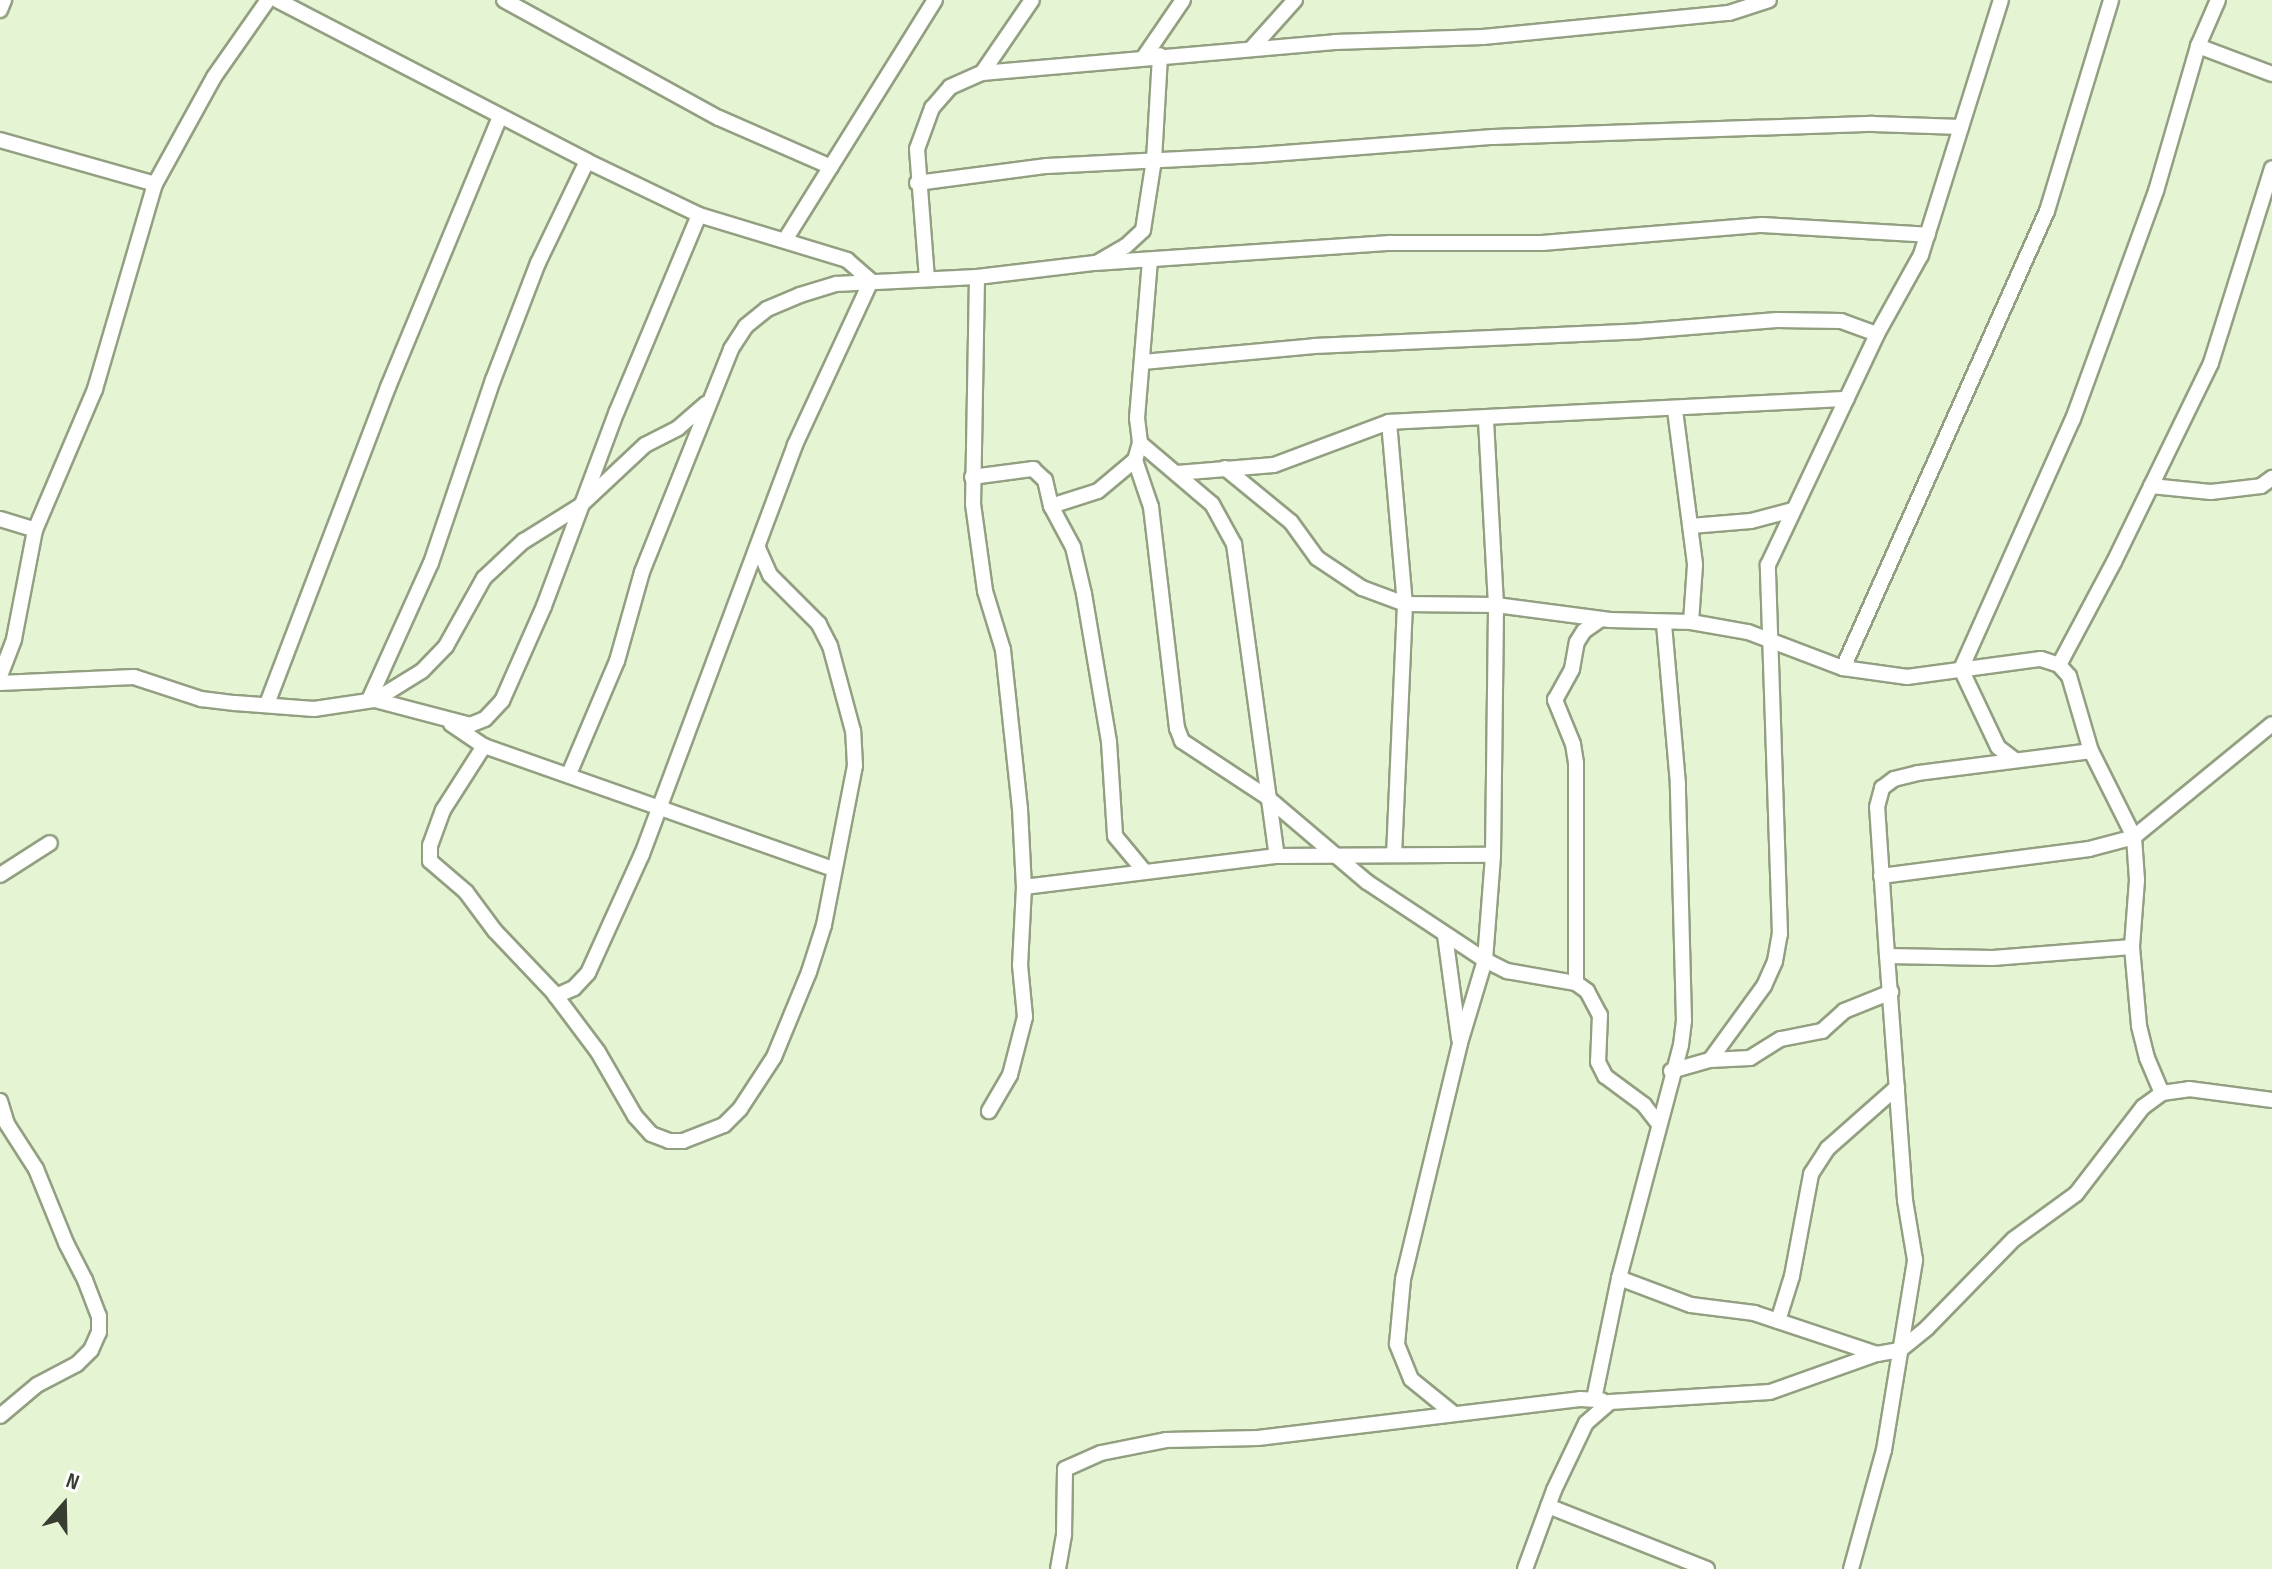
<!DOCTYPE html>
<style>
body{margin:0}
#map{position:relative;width:2272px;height:1569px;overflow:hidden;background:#e5f4d3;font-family:"Sofia Sans Condensed",sans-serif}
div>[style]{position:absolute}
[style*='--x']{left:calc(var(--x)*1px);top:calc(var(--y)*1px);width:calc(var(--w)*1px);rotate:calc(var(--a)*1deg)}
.roads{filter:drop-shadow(2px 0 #92a081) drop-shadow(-2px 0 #92a081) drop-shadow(0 2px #92a081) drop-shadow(0 -2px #92a081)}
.street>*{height:14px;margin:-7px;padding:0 7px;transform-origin:7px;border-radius:7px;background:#fff}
span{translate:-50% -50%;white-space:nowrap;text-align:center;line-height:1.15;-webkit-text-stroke:8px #fff;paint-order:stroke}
.north{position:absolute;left:24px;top:1465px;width:80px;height:80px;-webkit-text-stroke:6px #fff;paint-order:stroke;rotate:20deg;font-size:22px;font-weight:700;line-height:32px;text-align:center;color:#373d30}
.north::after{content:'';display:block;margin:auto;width:28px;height:36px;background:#373d30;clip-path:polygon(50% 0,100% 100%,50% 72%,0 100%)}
</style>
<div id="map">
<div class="roads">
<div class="street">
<i style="--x:277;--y:0;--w:349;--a:27.4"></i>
<i style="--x:587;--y:161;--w:124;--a:25.7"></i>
<i style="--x:699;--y:215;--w:155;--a:16.9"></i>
<i style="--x:847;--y:260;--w:32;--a:41"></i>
<i style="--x:871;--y:281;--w:181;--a:114.9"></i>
<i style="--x:795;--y:445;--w:437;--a:110.5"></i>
<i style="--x:642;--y:854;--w:131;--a:114.4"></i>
<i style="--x:588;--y:973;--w:21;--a:133"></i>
<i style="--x:574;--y:988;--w:20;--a:156"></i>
<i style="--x:504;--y:0;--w:245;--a:28.8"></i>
<i style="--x:719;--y:118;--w:122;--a:23.6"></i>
<i style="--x:0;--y:10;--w:11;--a:-68"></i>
<i style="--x:2198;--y:46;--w:79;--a:20.7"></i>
<i style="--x:1251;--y:49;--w:66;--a:-48.1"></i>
<i style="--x:1144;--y:57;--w:69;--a:-55.6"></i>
<i style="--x:982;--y:73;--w:88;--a:-55.6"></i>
<i style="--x:0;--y:140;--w:161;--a:15.8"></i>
<i style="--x:917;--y:183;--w:131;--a:-7.5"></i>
<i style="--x:1047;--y:166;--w:211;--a:-3"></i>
<i style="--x:1258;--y:155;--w:236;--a:-4.4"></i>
<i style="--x:1493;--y:137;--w:380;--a:-2"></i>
<i style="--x:1873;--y:124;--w:88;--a:2"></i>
<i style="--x:785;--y:240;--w:283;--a:-58"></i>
<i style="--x:1150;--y:260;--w:159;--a:94.7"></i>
<i style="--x:1137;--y:418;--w:25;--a:83"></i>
<i style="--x:1140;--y:443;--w:94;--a:40.3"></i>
<i style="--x:1212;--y:504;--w:46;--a:61.2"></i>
<i style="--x:1234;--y:544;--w:315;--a:82.2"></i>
<i style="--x:1098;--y:262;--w:32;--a:-30"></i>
<i style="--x:1126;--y:246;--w:23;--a:-43"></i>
<i style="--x:1143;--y:230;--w:71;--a:-81.1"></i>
<i style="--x:1154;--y:160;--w:105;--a:-86.7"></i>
<i style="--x:977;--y:277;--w:227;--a:91"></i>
<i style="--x:973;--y:504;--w:88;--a:82.1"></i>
<i style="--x:985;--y:591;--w:62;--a:73"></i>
<i style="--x:1003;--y:650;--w:160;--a:83.9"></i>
<i style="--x:1020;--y:809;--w:78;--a:87.1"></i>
<i style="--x:1024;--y:887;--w:78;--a:92.9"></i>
<i style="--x:1020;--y:965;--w:52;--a:84.5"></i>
<i style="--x:1025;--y:1017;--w:60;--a:104.5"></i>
<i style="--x:1010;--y:1075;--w:42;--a:120.3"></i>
<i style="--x:927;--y:279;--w:130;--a:-94.4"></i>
<i style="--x:917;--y:149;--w:44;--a:-69.9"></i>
<i style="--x:932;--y:108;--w:28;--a:-49"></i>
<i style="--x:950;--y:87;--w:35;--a:-24"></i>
<i style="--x:982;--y:73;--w:354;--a:-5"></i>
<i style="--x:1335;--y:42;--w:148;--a:-1.9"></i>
<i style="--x:1483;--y:37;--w:247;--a:-5.6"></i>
<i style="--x:1729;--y:13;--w:42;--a:-18"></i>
<i style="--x:1143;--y:362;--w:172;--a:-5.3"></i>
<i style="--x:1314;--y:346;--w:327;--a:-2.6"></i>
<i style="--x:1641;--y:331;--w:136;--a:-4.6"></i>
<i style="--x:1777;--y:320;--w:64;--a:0.9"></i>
<i style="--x:1841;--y:321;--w:38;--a:20"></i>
<i style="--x:1675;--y:410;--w:156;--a:82.6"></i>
<i style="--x:1695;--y:565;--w:57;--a:94"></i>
<i style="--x:1389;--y:422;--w:183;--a:85"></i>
<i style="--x:1405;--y:604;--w:249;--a:92.5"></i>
<i style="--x:1140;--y:443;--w:18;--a:106"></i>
<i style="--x:1135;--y:460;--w:50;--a:71.2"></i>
<i style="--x:1151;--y:507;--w:223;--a:83.3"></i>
<i style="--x:1177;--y:728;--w:14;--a:69"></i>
<i style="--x:1182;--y:741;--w:102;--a:33.4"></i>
<i style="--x:1267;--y:797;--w:131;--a:40.4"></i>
<i style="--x:1367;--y:882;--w:141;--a:33.5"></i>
<i style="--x:1485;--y:960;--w:25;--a:27"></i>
<i style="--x:1507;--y:971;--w:70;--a:9.9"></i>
<i style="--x:1576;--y:983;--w:14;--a:36"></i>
<i style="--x:1587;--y:991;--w:27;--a:62"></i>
<i style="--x:1600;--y:1015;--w:47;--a:92.4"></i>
<i style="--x:1598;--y:1062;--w:16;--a:63"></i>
<i style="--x:1605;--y:1076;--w:49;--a:36.6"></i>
<i style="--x:1644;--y:1105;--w:23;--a:52"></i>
<i style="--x:1225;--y:468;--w:85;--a:39.3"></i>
<i style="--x:1291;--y:522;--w:44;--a:54.2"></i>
<i style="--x:1317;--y:558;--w:54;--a:33.7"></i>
<i style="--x:1362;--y:588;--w:46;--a:20.4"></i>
<i style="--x:1405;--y:604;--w:91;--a:0.6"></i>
<i style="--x:1496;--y:605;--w:115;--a:7.5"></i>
<i style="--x:1610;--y:620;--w:81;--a:1.4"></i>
<i style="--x:1691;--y:622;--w:58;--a:10"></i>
<i style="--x:1748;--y:632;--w:102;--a:20.8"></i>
<i style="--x:1843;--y:668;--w:65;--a:8"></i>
<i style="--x:1907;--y:677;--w:135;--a:-7.7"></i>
<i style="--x:2041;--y:659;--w:19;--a:18"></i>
<i style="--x:2059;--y:665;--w:15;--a:48"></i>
<i style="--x:2069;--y:676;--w:78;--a:73.7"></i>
<i style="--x:2091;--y:751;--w:96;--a:63.4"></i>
<i style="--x:2134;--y:837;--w:43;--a:86"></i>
<i style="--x:2137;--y:880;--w:67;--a:94.3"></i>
<i style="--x:2132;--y:947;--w:79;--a:84.9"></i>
<i style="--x:2139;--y:1026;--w:33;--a:76"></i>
<i style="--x:2147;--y:1058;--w:38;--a:67"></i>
<i style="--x:1177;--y:473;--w:97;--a:-4.7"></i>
<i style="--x:1274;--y:465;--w:123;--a:-20.5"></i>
<i style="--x:1389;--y:422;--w:458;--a:-2.9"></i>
<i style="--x:972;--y:477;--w:62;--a:-7.5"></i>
<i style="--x:1033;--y:469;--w:16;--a:43"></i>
<i style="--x:1045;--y:480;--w:27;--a:77"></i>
<i style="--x:1051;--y:506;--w:47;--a:61.8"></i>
<i style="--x:1073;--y:547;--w:48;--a:76.8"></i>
<i style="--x:1084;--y:594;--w:150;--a:80.4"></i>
<i style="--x:1109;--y:742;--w:94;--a:86.3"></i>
<i style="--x:1115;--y:836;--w:47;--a:50.2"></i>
<i style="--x:2151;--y:486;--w:60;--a:5.7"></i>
<i style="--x:2211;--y:492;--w:50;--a:-6.8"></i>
<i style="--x:2261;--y:486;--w:14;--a:-36"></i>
<i style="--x:1051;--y:506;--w:49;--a:-17.7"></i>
<i style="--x:1098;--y:491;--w:48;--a:-40"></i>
<i style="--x:0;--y:519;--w:37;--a:17"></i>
<i style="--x:1691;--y:526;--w:60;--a:-4.8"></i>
<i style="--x:1751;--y:521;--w:43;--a:-14.7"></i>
<i style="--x:2059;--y:665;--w:117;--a:-61.9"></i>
<i style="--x:2114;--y:562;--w:221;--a:-64"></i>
<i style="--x:2211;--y:363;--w:204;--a:-72.6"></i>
<i style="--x:1843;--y:668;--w:500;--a:-65.94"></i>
<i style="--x:2047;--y:211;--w:220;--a:-73.1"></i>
<i style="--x:0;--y:676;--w:40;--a:-69"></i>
<i style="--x:14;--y:639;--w:111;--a:-79.1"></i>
<i style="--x:35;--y:530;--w:153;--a:-66.9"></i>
<i style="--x:95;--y:389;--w:214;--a:-73.7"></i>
<i style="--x:155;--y:184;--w:122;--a:-61.1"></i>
<i style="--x:214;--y:77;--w:94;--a:-55"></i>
<i style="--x:0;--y:683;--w:134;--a:-2.6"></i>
<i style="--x:134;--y:677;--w:71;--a:18.2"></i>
<i style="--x:201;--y:699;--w:34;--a:7"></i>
<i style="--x:235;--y:703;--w:79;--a:4.3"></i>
<i style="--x:314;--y:709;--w:62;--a:-8.4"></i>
<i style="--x:375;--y:700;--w:55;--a:-31.7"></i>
<i style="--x:422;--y:671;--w:35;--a:-46"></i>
<i style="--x:446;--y:646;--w:78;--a:-60.8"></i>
<i style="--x:484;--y:578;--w:22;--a:-43"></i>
<i style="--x:500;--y:563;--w:33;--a:-43"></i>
<i style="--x:524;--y:541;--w:66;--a:-32"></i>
<i style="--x:580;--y:506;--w:89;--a:-43.2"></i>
<i style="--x:645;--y:445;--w:37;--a:-27"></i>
<i style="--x:678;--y:428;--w:37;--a:-41"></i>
<i style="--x:369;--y:700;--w:150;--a:-65.7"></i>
<i style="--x:431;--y:563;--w:193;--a:-71.3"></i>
<i style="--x:493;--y:380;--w:125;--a:-69"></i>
<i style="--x:538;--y:263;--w:113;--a:-64.3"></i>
<i style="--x:375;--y:700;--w:98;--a:14.7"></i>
<i style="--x:470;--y:725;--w:16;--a:-22"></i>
<i style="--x:485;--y:719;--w:25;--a:-47"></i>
<i style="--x:502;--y:701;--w:104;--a:-66.1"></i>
<i style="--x:544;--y:606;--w:208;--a:-69.5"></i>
<i style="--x:617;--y:411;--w:212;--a:-67.3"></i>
<i style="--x:267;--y:704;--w:339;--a:-69.1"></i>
<i style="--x:388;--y:387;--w:293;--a:-67.5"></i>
<i style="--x:451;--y:724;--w:40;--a:34"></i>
<i style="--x:484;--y:746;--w:371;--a:19.4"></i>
<i style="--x:484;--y:746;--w:76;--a:122.6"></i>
<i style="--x:443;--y:810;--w:37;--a:110"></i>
<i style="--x:430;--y:845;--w:16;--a:90"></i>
<i style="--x:430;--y:861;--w:48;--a:40.7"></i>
<i style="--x:466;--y:892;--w:49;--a:53.4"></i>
<i style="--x:495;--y:931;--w:84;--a:46.4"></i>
<i style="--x:553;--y:992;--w:75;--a:53.1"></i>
<i style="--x:598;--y:1052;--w:74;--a:60"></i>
<i style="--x:635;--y:1116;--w:24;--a:48"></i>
<i style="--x:651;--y:1134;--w:19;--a:21"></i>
<i style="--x:669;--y:1141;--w:14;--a:0"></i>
<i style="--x:683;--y:1141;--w:44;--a:-21.3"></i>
<i style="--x:724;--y:1125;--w:23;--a:-45"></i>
<i style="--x:740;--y:1109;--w:62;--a:-56.8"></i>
<i style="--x:774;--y:1057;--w:92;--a:-67.6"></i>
<i style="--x:809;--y:972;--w:49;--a:-72.3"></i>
<i style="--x:824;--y:925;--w:162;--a:-79"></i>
<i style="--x:855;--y:766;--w:35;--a:-93"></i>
<i style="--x:853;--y:731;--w:88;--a:-105.1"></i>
<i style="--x:830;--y:646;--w:25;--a:-117"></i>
<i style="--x:819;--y:624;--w:69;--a:-135"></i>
<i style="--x:770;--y:575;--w:30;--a:-114"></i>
<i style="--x:2015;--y:760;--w:21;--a:-143"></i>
<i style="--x:1998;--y:747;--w:86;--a:-115.4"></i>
<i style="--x:1961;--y:669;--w:274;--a:-65.9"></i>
<i style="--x:2073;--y:419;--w:243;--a:-70"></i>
<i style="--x:2156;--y:191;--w:151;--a:-73.8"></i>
<i style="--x:2198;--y:46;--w:50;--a:-66.5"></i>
<i style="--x:569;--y:774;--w:123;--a:-67"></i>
<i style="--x:617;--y:661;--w:92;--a:-74.3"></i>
<i style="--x:642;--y:572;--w:240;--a:-68.2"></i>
<i style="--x:731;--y:349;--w:27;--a:-57"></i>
<i style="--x:746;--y:326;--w:27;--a:-39"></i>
<i style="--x:767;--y:309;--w:36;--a:-23"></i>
<i style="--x:800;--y:295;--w:38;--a:-17"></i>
<i style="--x:836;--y:284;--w:141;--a:-2.8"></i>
<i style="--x:977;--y:277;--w:119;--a:-6.8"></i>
<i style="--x:1095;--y:263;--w:296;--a:-3.9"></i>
<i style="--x:1390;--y:243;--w:152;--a:0"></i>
<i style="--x:1542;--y:243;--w:221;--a:-4.7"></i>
<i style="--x:1762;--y:225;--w:166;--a:3.4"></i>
<i style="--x:0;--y:875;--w:59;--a:-32.6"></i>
<i style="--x:1881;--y:876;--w:210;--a:-7.4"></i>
<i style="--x:2089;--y:849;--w:47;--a:-14.9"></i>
<i style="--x:2134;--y:837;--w:178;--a:-39.3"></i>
<i style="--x:1024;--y:887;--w:255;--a:-7"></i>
<i style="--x:1277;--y:856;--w:216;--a:-0.3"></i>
<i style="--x:1445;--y:935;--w:105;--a:82.3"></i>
<i style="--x:1887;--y:956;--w:106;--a:1.1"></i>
<i style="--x:1993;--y:958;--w:139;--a:-4.5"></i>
<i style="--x:1576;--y:983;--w:220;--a:-90"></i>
<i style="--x:1576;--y:763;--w:19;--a:-99"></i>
<i style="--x:1573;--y:744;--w:48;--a:-112.2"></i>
<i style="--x:1555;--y:700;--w:35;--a:-61"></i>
<i style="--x:1572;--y:669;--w:27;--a:-80"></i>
<i style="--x:1577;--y:642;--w:13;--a:-58"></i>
<i style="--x:1584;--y:631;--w:21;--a:-35"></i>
<i style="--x:1710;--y:1060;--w:92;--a:-53.9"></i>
<i style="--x:1764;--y:986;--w:27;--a:-66"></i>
<i style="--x:1775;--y:961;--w:27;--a:-80"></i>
<i style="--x:1780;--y:934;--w:369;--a:-91.9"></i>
<i style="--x:1768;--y:565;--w:255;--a:-64.7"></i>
<i style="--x:1877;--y:334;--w:90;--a:-60.9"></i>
<i style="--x:1921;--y:255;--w:267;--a:-72.6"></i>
<i style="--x:1671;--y:1071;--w:41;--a:-15.8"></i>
<i style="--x:1710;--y:1060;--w:40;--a:-2.9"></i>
<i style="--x:1750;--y:1058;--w:36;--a:-32"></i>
<i style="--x:1781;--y:1039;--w:42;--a:-11"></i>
<i style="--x:1822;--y:1031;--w:30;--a:-42"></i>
<i style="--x:1844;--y:1011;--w:51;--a:-22"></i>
<i style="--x:0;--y:1101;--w:24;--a:73"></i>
<i style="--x:7;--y:1124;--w:54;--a:57.2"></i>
<i style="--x:36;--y:1169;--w:80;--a:67.9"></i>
<i style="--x:66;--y:1243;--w:42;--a:62.8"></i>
<i style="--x:85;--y:1280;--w:39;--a:69"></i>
<i style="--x:99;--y:1316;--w:16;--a:90"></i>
<i style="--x:99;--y:1332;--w:20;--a:114"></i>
<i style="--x:91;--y:1350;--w:20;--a:135"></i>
<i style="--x:77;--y:1364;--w:45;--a:152.3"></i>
<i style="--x:37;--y:1385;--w:48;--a:140"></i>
<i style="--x:1619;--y:1278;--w:77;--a:20.6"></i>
<i style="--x:1691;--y:1305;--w:64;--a:7.2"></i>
<i style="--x:1754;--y:1313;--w:130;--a:18.4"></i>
<i style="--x:1778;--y:1321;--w:47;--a:-72.7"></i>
<i style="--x:1792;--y:1276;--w:104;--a:-79.4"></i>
<i style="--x:1811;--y:1174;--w:31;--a:-57"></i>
<i style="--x:1828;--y:1148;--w:92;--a:-41.5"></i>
<i style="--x:1594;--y:1399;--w:124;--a:-78.3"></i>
<i style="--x:1619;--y:1278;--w:241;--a:-75.1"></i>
<i style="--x:1681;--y:1045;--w:24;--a:-83"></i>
<i style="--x:1684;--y:1021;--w:237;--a:-91.5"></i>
<i style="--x:1678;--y:784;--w:162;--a:-95"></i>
<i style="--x:1454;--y:1414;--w:55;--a:-140.9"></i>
<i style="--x:1411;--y:1379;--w:38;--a:-112"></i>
<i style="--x:1397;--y:1344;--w:65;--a:-84.7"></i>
<i style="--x:1403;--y:1279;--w:243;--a:-76.4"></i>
<i style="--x:1460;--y:1043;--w:87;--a:-73.2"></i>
<i style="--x:1485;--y:960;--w:105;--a:-85.6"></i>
<i style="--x:1493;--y:855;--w:250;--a:-89.3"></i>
<i style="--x:1496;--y:605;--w:187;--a:-93.1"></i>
<i style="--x:1548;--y:1506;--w:171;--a:21.6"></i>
<i style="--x:1058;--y:1569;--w:36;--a:-80"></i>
<i style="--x:1064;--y:1534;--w:65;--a:-89.1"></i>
<i style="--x:1065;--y:1469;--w:39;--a:-24"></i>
<i style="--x:1101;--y:1453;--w:66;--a:-11.3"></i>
<i style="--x:1166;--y:1440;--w:92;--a:-1.2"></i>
<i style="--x:1258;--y:1438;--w:324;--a:-6.9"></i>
<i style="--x:1580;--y:1399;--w:22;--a:3"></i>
<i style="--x:1525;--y:1569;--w:84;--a:-69.8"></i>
<i style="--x:1554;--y:1490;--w:74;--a:-64.5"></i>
<i style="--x:1586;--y:1423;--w:32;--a:-41"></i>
<i style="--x:1610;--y:1402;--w:160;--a:-3.6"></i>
<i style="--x:1770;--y:1392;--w:114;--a:-19.6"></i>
<i style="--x:1877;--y:1354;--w:23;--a:-10"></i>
<i style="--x:1900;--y:1350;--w:35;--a:-39"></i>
<i style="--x:1927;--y:1328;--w:124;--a:-45.7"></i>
<i style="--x:2014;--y:1239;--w:77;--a:-36"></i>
<i style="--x:2076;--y:1194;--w:110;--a:-52.4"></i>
<i style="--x:2143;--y:1107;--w:24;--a:-36"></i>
<i style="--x:2162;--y:1093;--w:27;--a:-8"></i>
<i style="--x:2189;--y:1089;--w:84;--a:7.5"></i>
<i style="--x:1851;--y:1569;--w:123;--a:-74.5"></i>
<i style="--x:1884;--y:1450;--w:193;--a:-80.7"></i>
<i style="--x:1915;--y:1260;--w:61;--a:-99.5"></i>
<i style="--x:1905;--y:1200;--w:245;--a:-94.2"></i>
<i style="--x:1887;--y:956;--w:149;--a:-93.8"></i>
<i style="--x:1877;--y:807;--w:20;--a:-75"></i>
<i style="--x:1882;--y:788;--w:15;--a:-37"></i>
<i style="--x:1894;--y:779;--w:25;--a:-14"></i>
<i style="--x:1918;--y:773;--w:174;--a:-7.2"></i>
</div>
</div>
<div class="north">N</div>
</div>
